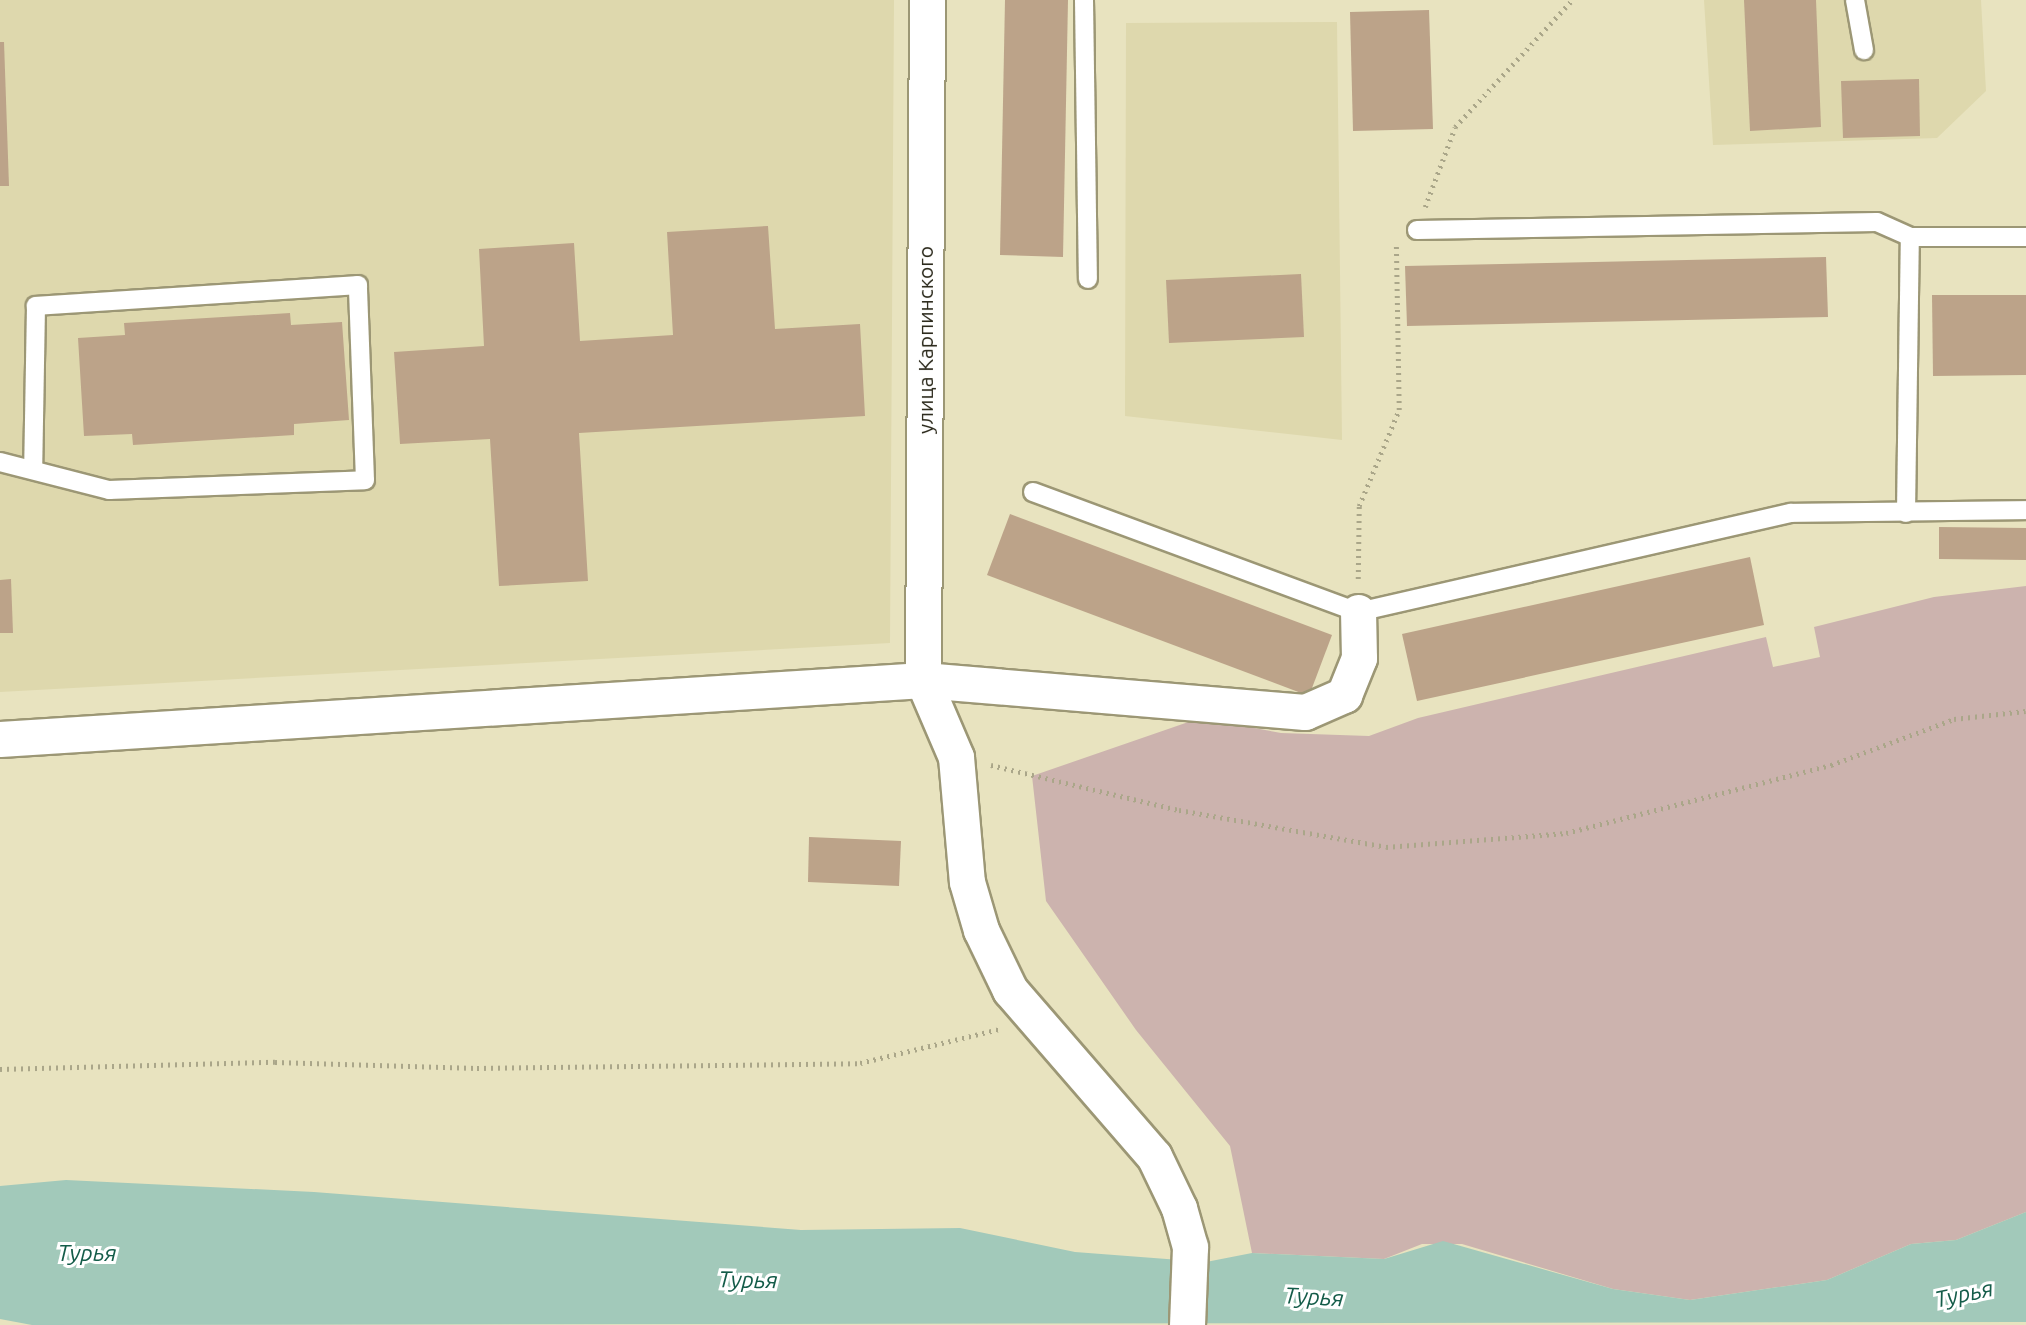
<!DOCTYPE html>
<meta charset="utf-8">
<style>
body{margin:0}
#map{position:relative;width:2026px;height:1325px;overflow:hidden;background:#e8e3bf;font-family:Ubuntu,sans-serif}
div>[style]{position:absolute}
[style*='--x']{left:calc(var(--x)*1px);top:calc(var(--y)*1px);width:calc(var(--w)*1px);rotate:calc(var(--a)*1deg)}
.built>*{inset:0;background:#ded8ad}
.green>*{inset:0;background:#ccb3ae}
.water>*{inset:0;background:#a2c9ba}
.building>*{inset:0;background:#bca389}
.path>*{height:4.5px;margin-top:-2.25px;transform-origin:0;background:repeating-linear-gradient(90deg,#aaa689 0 2px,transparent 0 7px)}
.roads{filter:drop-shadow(2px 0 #9c9775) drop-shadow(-2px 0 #9c9775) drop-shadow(0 2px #9c9775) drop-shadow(0 -2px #9c9775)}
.service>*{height:18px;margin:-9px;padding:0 9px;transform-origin:9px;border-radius:9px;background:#fff}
.minor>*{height:35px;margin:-17.5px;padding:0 17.5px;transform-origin:17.5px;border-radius:17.5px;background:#fff}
span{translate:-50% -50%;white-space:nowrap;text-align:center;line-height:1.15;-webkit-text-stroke:6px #fff;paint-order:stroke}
.street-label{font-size:21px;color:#282618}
.water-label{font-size:23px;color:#145c49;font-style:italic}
</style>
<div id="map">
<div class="built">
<i style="clip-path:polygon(0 0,894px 0,890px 643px,0 692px)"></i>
<i style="clip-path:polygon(1704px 0,1981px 0,1986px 91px,1937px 138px,1713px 145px)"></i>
<i style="clip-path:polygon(1337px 22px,1342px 440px,1125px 416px,1126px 23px)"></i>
</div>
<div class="green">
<i style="clip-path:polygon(2026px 586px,2026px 1212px,1956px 1240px,1911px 1244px,1827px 1280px,1690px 1300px,1613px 1289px,1462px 1244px,1422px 1244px,1384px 1259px,1252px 1253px,1230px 1146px,1136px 1030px,1046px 901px,1032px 776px,1200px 718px,1281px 733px,1369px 736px,1418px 718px,1766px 637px,1773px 667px,1820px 657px,1814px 627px,1934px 597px)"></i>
</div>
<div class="water">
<i style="clip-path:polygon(66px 1180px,314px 1192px,801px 1230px,960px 1228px,1075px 1252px,1206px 1262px,1252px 1253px,1384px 1259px,1443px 1241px,1613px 1289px,1690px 1300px,1827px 1280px,1911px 1244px,1956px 1240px,2026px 1212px,2026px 1322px,32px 1325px,0 1319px,0 1186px)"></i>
</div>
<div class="building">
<i style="clip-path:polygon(1005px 0,1068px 0,1063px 257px,1000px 255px)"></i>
<i style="clip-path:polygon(1744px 0,1816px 0,1821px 127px,1750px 131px)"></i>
<i style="clip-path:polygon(1429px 10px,1433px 129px,1353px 131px,1350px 12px)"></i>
<i style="clip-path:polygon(0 42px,4px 42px,9px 186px,0 186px)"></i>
<i style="clip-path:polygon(1919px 79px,1920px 136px,1843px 138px,1841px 81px)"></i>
<i style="clip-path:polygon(768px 226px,775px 329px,860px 324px,865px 416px,579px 433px,588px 581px,499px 586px,490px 439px,400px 444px,394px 352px,484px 346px,479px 249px,574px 243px,580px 341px,673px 335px,667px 232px)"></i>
<i style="clip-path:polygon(1826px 257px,1828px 317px,1407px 326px,1405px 266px)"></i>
<i style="clip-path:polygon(1301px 274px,1304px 337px,1169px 343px,1166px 280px)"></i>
<i style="clip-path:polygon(1932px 295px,2026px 295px,2026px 375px,1933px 376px)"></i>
<i style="clip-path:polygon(290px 313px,291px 325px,342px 322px,349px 420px,294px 424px,294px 435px,133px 445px,132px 434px,84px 436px,78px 338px,125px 335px,124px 323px)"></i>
<i style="clip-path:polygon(1010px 514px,1332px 635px,1309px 696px,987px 575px)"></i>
<i style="clip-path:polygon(1939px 527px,2026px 528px,2026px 560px,1939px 559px)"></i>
<i style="clip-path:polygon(1750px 557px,1764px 625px,1417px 701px,1402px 634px)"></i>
<i style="clip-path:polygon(11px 579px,13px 633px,0 633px,0 580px)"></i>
<i style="clip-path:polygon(809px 837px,901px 841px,899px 886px,808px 882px)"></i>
</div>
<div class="path">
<i style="--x:1425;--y:207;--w:85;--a:-69.4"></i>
<i style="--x:1455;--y:127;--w:173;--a:-47.3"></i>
<i style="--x:1358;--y:579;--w:73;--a:-89.2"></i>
<i style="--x:1359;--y:506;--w:104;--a:-67.4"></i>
<i style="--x:1399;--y:410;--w:164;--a:-91"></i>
<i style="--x:991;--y:765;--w:193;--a:13.5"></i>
<i style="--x:1179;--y:810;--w:210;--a:10.1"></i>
<i style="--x:1386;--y:847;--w:181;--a:-4.4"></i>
<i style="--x:1566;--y:833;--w:274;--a:-14.4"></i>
<i style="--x:1831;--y:765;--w:131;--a:-20.5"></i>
<i style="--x:1954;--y:719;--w:72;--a:-6.3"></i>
<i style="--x:0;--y:1069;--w:275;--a:-1.5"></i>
<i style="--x:275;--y:1062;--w:202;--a:1.7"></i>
<i style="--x:477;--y:1068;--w:383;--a:-0.7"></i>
<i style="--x:860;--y:1063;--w:143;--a:-13.7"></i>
</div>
<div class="roads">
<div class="service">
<i style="--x:1084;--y:0;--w:279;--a:89.2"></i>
<i style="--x:1855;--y:0;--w:51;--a:79.8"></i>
<i style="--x:1417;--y:230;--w:460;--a:-1"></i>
<i style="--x:1877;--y:222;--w:36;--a:24"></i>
<i style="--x:0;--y:462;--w:113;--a:14.4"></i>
<i style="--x:109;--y:490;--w:256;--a:-2.2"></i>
<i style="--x:365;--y:480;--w:195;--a:-92.1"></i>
<i style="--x:358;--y:285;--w:323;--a:176.3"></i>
<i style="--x:36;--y:306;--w:164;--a:91"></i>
<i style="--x:1033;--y:492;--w:346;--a:20.3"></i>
<i style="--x:1358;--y:612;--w:444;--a:-12.9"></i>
<i style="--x:1791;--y:513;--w:235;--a:-0.7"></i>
<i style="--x:1906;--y:513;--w:276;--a:-89.2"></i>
<i style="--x:1910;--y:237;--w:116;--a:0"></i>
</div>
<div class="minor">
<i style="--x:927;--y:0;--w:680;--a:90.34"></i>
<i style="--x:923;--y:680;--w:84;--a:66.8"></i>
<i style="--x:956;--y:757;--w:125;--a:85"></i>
<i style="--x:967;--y:882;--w:50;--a:73.7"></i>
<i style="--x:981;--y:930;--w:67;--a:64.2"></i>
<i style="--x:1010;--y:990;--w:220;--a:49.1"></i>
<i style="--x:1154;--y:1156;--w:58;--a:64.3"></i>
<i style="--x:1179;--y:1208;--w:41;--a:74.2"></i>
<i style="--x:1190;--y:1247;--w:78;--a:92.2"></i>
<i style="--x:0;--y:739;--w:925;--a:-3.66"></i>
<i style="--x:923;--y:680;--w:383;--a:4.8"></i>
<i style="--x:1305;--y:712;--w:43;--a:-23.6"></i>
<i style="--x:1344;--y:695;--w:40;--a:-68"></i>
<i style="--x:1359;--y:658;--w:46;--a:-91.2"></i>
</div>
</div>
<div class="street-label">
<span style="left:925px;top:340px;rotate:-90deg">улица Карпинского</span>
</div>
<div class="water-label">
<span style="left:87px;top:1253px">Турья</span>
<span style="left:748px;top:1280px;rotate:1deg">Турья</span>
<span style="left:1964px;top:1294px;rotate:-12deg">Турья</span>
<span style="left:1314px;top:1297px;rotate:3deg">Турья</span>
</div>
</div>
